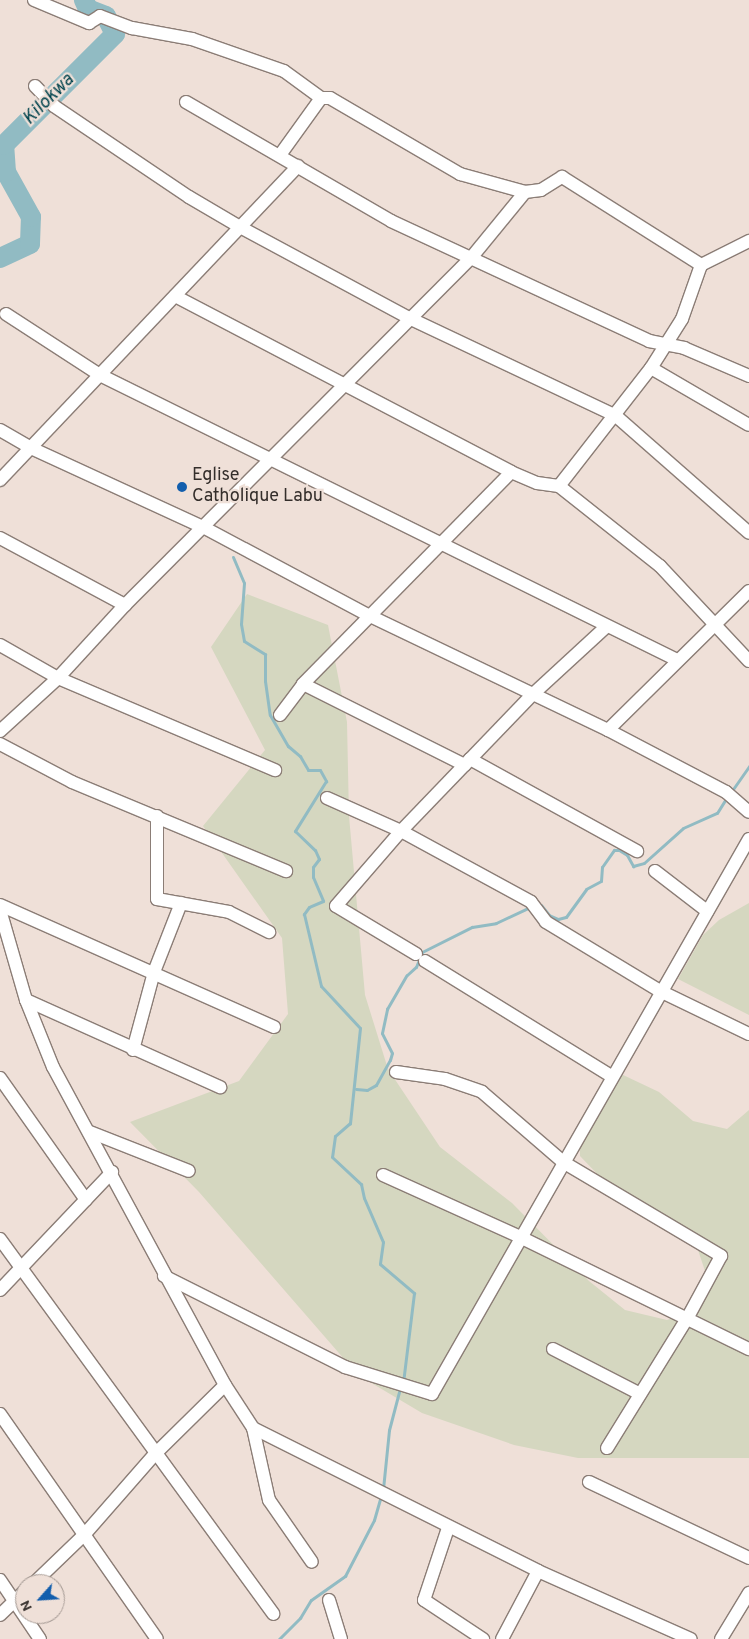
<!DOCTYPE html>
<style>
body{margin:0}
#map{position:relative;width:749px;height:1639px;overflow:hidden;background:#efe0d8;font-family:Overpass,sans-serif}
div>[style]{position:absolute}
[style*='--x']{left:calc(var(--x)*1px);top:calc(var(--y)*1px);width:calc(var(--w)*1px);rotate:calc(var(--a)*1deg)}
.green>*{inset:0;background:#d5d7c0}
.stream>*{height:3px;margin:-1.5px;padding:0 1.5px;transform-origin:1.5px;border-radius:1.5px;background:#91bbc3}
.river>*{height:20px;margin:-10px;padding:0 10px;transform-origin:10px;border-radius:10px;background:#91bbc3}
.roads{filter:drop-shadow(1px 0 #8b7d76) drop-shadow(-1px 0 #8b7d76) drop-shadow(0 1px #8b7d76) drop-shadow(0 -1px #8b7d76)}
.minor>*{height:12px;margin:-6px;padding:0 6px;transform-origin:6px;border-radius:6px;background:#fff}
.dots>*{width:14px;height:14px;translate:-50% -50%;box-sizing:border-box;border:2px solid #efe0d8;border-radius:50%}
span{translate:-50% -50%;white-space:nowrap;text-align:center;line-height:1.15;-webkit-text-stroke:4.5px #efe0d8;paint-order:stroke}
.poi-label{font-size:18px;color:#342e2b}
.left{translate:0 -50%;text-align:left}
.water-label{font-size:19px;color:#00434d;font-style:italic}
.north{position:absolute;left:15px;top:1574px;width:50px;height:50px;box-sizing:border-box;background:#efe0d8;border:1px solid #a49993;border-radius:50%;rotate:244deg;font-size:14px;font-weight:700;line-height:20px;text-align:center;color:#342e2b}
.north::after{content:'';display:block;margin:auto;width:18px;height:22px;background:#125ead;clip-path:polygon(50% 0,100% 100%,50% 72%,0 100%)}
</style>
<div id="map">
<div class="green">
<i style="clip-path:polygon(247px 594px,328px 625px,347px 722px,349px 816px,365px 995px,388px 1069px,440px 1147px,512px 1203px,589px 1281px,625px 1310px,667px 1320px,695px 1310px,706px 1274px,692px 1232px,603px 1180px,580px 1156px,580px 1130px,621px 1074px,659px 1092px,693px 1121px,727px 1129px,749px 1110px,749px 1458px,578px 1458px,514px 1445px,422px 1413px,358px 1375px,199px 1192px,130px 1122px,239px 1081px,288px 1014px,282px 938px,203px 826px,265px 750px,211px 647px)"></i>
<i style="clip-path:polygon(749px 903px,749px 1015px,678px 979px,703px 935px,719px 920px)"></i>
</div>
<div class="stream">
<i style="--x:233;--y:557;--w:28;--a:67"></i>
<i style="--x:244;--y:583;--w:41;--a:94.2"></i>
<i style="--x:241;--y:624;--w:17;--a:80"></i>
<i style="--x:244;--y:641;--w:25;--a:32"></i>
<i style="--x:265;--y:654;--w:27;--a:90"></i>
<i style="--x:265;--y:681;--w:34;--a:82"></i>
<i style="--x:270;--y:715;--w:36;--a:60"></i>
<i style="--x:288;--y:746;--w:16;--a:40"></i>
<i style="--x:300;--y:756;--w:16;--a:60"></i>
<i style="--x:308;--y:770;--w:12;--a:0"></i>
<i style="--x:320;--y:770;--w:13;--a:61"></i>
<i style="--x:326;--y:781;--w:59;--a:121.8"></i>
<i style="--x:295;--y:831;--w:28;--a:44"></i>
<i style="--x:315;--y:850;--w:10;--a:66"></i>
<i style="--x:319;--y:859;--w:10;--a:127"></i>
<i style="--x:313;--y:867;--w:10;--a:90"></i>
<i style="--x:313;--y:877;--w:26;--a:67"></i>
<i style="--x:323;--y:901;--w:15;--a:157"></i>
<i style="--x:309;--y:907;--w:9;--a:126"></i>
<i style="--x:304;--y:914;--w:74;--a:76.7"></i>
<i style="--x:321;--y:986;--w:57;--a:47.1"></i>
<i style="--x:360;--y:1028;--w:96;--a:96"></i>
<i style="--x:350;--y:1123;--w:20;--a:139"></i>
<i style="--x:335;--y:1136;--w:21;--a:98"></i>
<i style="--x:332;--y:1157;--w:40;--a:43"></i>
<i style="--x:361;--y:1184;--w:14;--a:78"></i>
<i style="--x:364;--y:1198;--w:48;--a:66.6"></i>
<i style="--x:383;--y:1242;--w:22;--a:98"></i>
<i style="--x:380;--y:1264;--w:45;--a:40.5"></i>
<i style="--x:414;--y:1293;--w:90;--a:97"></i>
<i style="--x:731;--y:792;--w:32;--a:-55"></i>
<i style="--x:541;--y:905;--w:13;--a:51"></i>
<i style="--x:549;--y:915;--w:10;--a:24"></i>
<i style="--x:558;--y:919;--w:8;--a:-14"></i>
<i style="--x:566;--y:917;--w:34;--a:-54"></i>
<i style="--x:586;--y:889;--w:17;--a:-28"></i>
<i style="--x:601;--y:881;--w:14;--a:-86"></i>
<i style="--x:602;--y:867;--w:21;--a:-55"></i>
<i style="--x:614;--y:850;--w:5;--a:0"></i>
<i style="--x:619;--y:850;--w:9;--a:32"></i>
<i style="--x:627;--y:855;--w:13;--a:61"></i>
<i style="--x:633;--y:866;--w:11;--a:-15"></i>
<i style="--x:644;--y:863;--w:52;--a:-41.9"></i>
<i style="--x:683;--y:828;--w:37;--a:-24"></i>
<i style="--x:717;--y:813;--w:19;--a:-58"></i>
<i style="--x:356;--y:1089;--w:11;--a:5"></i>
<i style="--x:367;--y:1090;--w:10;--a:-29"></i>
<i style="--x:376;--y:1085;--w:29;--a:-61"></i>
<i style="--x:390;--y:1060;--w:7;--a:-74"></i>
<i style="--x:392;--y:1053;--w:22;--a:-117"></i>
<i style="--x:382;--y:1033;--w:25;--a:-78"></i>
<i style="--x:387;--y:1009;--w:39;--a:-60"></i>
<i style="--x:407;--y:975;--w:12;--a:-42"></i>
<i style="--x:416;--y:967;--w:16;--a:-68"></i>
<i style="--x:422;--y:952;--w:56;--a:-26.6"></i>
<i style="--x:472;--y:927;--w:24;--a:-9"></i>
<i style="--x:496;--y:923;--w:38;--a:-25"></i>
<i style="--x:383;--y:1489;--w:59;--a:-84.2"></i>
<i style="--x:389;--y:1430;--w:43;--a:-75.3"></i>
<i style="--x:279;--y:1639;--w:30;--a:-45"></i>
<i style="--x:300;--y:1618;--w:21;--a:-59"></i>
<i style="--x:311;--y:1600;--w:42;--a:-35.2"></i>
<i style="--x:345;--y:1576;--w:63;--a:-62.6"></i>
<i style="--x:374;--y:1520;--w:26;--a:-74"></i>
</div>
<div class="river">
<i style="--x:0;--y:258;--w:33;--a:-25"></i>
<i style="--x:30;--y:244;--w:27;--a:-88"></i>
<i style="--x:31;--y:217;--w:51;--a:-119.1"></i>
<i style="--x:6;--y:172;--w:27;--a:-94"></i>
<i style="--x:4;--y:145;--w:157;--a:-45"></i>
<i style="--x:115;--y:34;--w:20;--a:-117"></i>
<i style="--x:106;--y:16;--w:19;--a:-159"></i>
<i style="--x:88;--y:9;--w:10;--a:-114"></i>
</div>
<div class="roads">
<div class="minor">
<i style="--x:34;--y:0;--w:60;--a:22.7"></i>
<i style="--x:89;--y:23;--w:13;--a:-32"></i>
<i style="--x:100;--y:16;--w:34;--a:21"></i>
<i style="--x:132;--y:28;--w:61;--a:10.4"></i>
<i style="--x:192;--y:39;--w:97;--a:19.2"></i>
<i style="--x:284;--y:71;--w:46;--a:36.1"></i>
<i style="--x:321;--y:98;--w:9;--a:0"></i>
<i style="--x:330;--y:98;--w:151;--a:30.3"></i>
<i style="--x:460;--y:174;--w:67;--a:15.5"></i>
<i style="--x:525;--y:192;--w:16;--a:-7"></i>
<i style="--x:541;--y:190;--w:25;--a:-32"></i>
<i style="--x:562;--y:177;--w:165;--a:32.3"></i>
<i style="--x:35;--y:86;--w:28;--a:46"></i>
<i style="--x:54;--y:106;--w:163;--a:34"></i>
<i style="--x:189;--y:197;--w:59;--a:30.5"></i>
<i style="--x:240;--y:227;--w:192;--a:28.3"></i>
<i style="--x:409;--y:318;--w:229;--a:25.3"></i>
<i style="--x:616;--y:416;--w:177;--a:41.3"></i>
<i style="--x:186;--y:102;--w:237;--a:30.1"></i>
<i style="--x:391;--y:221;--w:285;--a:24.9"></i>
<i style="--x:649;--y:341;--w:36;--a:11"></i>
<i style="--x:684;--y:348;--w:71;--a:23.3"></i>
<i style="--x:280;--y:155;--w:70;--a:-54.3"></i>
<i style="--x:175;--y:296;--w:379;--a:27.6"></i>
<i style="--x:511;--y:472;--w:28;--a:23"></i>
<i style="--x:537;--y:483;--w:22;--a:8"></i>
<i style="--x:559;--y:486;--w:129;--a:38.4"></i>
<i style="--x:660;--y:566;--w:130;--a:46.9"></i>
<i style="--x:6;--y:314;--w:112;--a:33"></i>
<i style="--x:100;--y:375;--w:644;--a:26.29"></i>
<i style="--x:651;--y:368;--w:113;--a:30.2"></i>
<i style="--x:0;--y:430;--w:36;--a:30"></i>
<i style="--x:31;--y:448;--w:189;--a:24.7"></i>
<i style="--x:203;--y:527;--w:189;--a:28.1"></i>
<i style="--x:370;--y:616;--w:264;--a:25.6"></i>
<i style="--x:608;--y:730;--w:133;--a:27.7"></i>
<i style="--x:726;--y:792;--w:30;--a:41"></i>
<i style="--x:0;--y:480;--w:433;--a:-46.5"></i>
<i style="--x:559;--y:486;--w:150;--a:-52.1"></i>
<i style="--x:651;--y:368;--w:58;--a:-57.7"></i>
<i style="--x:682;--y:319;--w:57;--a:-70.6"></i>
<i style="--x:701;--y:265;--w:54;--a:-26.6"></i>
<i style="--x:0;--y:538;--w:142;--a:28.2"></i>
<i style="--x:0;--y:645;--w:67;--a:29.6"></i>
<i style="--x:58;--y:678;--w:236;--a:23"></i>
<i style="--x:303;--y:684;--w:181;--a:26.6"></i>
<i style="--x:280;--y:715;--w:39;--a:-53"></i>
<i style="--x:303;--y:684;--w:297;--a:-45.5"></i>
<i style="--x:608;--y:730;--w:198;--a:-44.6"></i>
<i style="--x:0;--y:731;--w:79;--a:-42.4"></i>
<i style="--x:58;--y:678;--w:99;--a:-47.5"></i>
<i style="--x:125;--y:605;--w:490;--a:-45.1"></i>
<i style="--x:471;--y:258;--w:85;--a:-50.7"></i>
<i style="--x:0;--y:744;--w:81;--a:27.8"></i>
<i style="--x:72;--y:782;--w:232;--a:22.6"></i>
<i style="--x:470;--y:759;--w:191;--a:28.9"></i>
<i style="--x:327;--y:798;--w:81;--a:24"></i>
<i style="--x:401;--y:831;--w:148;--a:28.6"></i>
<i style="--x:531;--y:902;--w:25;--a:53"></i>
<i style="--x:546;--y:922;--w:133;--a:31.2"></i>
<i style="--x:660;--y:991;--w:99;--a:25.8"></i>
<i style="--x:157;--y:816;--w:83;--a:90"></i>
<i style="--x:157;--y:899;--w:73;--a:10.2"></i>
<i style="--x:229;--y:912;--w:45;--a:26.6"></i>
<i style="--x:655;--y:871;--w:66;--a:37.6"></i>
<i style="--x:0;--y:905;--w:300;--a:24"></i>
<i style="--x:0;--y:910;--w:94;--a:73.9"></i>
<i style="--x:26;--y:1000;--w:72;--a:68.1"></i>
<i style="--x:53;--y:1067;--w:362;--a:61.6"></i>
<i style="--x:225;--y:1385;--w:51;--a:56.9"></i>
<i style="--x:253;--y:1428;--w:319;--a:26.6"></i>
<i style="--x:538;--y:1571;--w:167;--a:24"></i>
<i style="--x:416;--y:954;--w:93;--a:-149"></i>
<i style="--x:336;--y:906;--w:99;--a:-49.1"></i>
<i style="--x:401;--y:831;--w:190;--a:-46.1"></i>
<i style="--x:533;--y:694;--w:100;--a:-42.6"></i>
<i style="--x:425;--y:961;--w:219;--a:31.7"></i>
<i style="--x:26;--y:1000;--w:213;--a:24.2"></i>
<i style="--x:133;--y:1050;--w:81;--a:-74.9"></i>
<i style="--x:154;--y:972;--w:74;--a:-68.6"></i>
<i style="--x:396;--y:1072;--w:49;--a:8.1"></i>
<i style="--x:445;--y:1079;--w:39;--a:19"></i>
<i style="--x:482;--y:1092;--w:107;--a:40.8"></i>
<i style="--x:563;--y:1162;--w:184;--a:30.7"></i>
<i style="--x:721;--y:1256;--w:69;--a:118.4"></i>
<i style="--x:688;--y:1317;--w:154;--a:121.7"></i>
<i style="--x:0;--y:1078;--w:149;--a:54.8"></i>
<i style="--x:90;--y:1132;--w:106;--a:21.5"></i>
<i style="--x:383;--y:1175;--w:150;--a:24.3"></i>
<i style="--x:520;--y:1237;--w:255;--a:26.1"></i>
<i style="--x:0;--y:1239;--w:464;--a:53.9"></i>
<i style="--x:164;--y:1276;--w:203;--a:26.7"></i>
<i style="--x:345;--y:1367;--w:91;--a:17.2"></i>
<i style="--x:432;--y:1394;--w:639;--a:-60.27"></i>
<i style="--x:0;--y:1290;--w:163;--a:-46.5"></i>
<i style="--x:553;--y:1349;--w:98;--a:27.3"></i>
<i style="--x:0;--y:1414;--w:274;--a:55.1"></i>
<i style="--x:253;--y:1428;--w:74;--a:77.5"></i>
<i style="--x:269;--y:1500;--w:75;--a:55.3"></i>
<i style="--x:589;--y:1482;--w:177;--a:25.4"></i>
<i style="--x:448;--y:1528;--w:76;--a:108.4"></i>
<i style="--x:424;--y:1600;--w:71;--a:33.5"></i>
<i style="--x:0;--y:1580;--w:71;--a:55.9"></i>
<i style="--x:33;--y:1584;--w:71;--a:-43.9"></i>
<i style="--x:84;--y:1535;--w:108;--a:-48.8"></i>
<i style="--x:155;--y:1454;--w:98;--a:-44.6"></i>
<i style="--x:329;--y:1600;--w:41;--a:72.9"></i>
<i style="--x:0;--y:1615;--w:35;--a:-44"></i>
<i style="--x:502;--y:1639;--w:77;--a:-62.1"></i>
<i style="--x:721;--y:1639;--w:54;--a:-58.7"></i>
</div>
</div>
<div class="dots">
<i style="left:182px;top:487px;background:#125ead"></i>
</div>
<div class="poi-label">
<span class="left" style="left:192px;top:487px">Eglise<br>Catholique Labu</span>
</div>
<div class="water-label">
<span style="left:49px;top:100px;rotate:-45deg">Kilokwa</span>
</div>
<div class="north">N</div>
</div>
